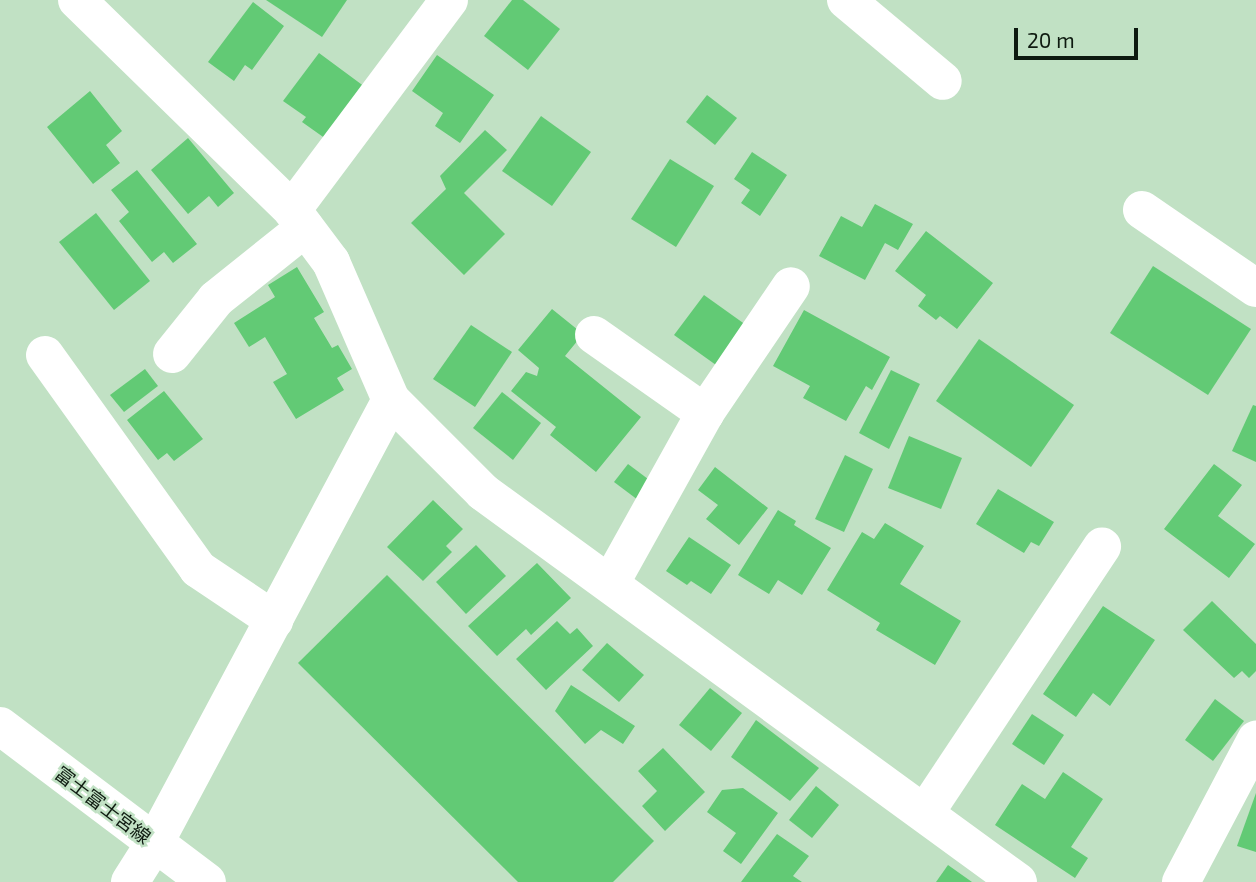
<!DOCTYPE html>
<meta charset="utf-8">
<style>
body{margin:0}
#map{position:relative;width:1256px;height:882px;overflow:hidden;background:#c1e1c4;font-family:"Exo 2","Noto Sans JP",sans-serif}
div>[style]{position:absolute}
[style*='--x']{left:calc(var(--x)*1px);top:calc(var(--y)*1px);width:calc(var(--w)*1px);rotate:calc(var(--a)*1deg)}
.building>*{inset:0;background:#62ca75}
.street>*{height:38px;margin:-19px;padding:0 19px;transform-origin:19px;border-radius:19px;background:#fff}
.secondary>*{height:38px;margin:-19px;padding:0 19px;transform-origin:19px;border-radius:19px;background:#fff}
span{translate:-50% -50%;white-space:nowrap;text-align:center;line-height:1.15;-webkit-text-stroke:5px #c1e1c4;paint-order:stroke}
.street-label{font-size:19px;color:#0e1a10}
.scale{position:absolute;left:1014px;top:28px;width:124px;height:32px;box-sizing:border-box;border:4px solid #0e1a10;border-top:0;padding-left:9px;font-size:21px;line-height:24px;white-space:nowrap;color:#0e1a10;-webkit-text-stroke:5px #c1e1c4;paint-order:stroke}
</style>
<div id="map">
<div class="building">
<i style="clip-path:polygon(266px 0,347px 0,322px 37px)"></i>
<i style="clip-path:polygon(512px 0,523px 0,560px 29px,528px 70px,484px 36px)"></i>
<i style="clip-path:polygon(253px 2px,284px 26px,252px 70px,245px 65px,234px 81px,208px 62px)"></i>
<i style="clip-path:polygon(319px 53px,365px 87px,326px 139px,302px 122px,306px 117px,283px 101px)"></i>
<i style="clip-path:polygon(437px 55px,494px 95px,460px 143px,435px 126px,443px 113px,412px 91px)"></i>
<i style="clip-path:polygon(90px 91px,122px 131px,106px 145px,120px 163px,93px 184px,47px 127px)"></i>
<i style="clip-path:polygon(707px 95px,737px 118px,715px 145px,686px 122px)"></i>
<i style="clip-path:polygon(541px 116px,591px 152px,552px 206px,502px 171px)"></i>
<i style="clip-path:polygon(485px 130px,507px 150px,464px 193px,505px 234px,464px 275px,411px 223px,446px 189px,440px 176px)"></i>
<i style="clip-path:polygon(188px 138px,234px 193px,218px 207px,209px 196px,188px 214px,151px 170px)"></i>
<i style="clip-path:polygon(752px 152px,787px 175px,760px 216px,741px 203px,750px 190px,734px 179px)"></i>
<i style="clip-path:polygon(670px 159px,714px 186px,676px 247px,631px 219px)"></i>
<i style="clip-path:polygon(137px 170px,197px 244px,173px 263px,164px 252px,152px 262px,119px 221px,129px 212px,111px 190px)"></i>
<i style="clip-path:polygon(875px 204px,913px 224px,898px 250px,885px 243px,865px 280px,819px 256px,841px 216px,862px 227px)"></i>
<i style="clip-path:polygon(96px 213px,150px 281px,114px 310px,59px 242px)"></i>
<i style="clip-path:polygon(926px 231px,993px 283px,957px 329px,940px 316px,936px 320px,918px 306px,926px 295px,895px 271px)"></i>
<i style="clip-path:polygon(1153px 266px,1251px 329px,1208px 395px,1110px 333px)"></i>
<i style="clip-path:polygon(297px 267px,324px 312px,314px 318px,332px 348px,338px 345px,352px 369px,337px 378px,344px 390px,296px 419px,273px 382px,287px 374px,265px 337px,249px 347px,234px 323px,275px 297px,268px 285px)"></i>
<i style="clip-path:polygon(704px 295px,746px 325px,716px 365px,674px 335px)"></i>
<i style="clip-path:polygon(552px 309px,583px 334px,565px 356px,641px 417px,596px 472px,550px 435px,556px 427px,511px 391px,526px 372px,537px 376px,539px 368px,518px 350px)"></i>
<i style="clip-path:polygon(804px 310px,890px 357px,872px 390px,866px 386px,846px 421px,803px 398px,810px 386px,773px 366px)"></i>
<i style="clip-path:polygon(471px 325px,512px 352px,475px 407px,433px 379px)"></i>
<i style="clip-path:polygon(979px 339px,1074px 405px,1031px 467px,936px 401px)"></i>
<i style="clip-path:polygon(145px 369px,158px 386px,124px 412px,110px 395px)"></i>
<i style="clip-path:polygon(891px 370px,920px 384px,889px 449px,859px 433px)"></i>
<i style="clip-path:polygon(164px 391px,203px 439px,174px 461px,167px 453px,158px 460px,127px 420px)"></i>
<i style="clip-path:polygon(502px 392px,541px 423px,513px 460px,473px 428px)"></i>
<i style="clip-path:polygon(1253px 405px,1256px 406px,1256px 462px,1232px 451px)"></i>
<i style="clip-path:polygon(909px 436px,962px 458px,941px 509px,888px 488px)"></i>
<i style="clip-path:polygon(845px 455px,873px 469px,844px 532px,815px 519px)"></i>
<i style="clip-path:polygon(628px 464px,652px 482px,638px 500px,614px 482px)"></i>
<i style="clip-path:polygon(1214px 464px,1242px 485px,1218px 516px,1255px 544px,1229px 578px,1164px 529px)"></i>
<i style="clip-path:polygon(715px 467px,768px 508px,739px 545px,706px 519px,718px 505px,698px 490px)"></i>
<i style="clip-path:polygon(998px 489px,1054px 522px,1039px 546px,1031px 542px,1024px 553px,976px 524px)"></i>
<i style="clip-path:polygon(433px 500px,463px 529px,446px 546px,452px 552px,423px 581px,387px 547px)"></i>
<i style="clip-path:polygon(778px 510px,796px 521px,794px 525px,831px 548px,802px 595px,778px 580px,769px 594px,738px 575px)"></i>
<i style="clip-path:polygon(885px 523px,924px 546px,900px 584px,961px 621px,935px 665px,876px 630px,880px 623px,827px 590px,862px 532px,874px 539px)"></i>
<i style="clip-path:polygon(689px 537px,731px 565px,711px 594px,691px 581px,687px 585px,666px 571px)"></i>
<i style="clip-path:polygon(476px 545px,506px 576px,466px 614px,436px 582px)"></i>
<i style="clip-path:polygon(537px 563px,571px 598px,531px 635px,526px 629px,497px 656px,468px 626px)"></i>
<i style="clip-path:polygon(387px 575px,654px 841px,613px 882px,518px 882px,298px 663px)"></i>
<i style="clip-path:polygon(1212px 601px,1256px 644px,1256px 671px,1249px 678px,1242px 671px,1234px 678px,1183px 630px)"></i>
<i style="clip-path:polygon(1103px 606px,1155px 640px,1110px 706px,1093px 693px,1076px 717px,1043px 694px)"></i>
<i style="clip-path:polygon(557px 621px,570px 634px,577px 628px,593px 646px,546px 690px,516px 659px)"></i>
<i style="clip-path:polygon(607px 643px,644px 675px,619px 702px,582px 670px)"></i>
<i style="clip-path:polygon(571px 685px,635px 726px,623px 744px,601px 730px,585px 744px,555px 711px)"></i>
<i style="clip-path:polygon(710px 688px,742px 713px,711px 751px,679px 725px)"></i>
<i style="clip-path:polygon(1215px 699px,1244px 721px,1213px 761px,1185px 740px)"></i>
<i style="clip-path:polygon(1032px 714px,1064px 735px,1044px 765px,1012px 744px)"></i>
<i style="clip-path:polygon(756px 720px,819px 768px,790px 801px,731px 757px)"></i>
<i style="clip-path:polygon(663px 748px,705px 792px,665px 831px,642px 806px,657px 791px,638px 771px)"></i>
<i style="clip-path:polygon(1063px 772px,1103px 799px,1071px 847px,1088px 858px,1075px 878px,995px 825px,1022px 784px,1045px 799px)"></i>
<i style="clip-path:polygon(816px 786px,839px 805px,812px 838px,789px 820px)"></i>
<i style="clip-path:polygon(743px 788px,778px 813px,741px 864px,723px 851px,736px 833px,707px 812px,722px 790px)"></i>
<i style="clip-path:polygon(1256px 793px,1256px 852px,1237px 846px)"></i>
<i style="clip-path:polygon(777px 834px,809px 856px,793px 876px,802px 882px,741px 882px)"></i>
<i style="clip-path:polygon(948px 865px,972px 882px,936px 882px)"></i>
</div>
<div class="street">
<i style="--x:77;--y:0;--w:301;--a:44.3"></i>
<i style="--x:292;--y:210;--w:65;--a:53.1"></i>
<i style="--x:331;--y:262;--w:150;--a:66.5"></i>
<i style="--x:391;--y:400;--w:130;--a:45"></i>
<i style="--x:483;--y:492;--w:662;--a:36.09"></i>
<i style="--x:846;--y:0;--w:126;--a:39.9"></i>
<i style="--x:292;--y:210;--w:262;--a:-53.2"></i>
<i style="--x:1142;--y:210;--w:138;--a:34.4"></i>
<i style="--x:594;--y:335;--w:136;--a:35.1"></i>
<i style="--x:172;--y:354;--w:70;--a:-51.3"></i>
<i style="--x:216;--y:299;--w:114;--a:-38.6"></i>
<i style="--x:45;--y:355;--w:263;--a:54.4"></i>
<i style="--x:198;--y:569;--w:92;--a:33.9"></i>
<i style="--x:610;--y:584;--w:196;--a:-60.9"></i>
<i style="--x:705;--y:413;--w:153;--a:-55.9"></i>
<i style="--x:925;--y:813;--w:320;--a:-56.4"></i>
<i style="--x:154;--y:844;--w:503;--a:-61.91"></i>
<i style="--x:1181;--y:882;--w:161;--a:-62.2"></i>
</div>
<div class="secondary">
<i style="--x:0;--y:726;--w:259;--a:37"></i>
<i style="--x:130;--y:882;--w:45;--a:-57.7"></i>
</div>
<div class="street-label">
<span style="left:103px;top:805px;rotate:37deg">富士富士宮線</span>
</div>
<div class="scale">20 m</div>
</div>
